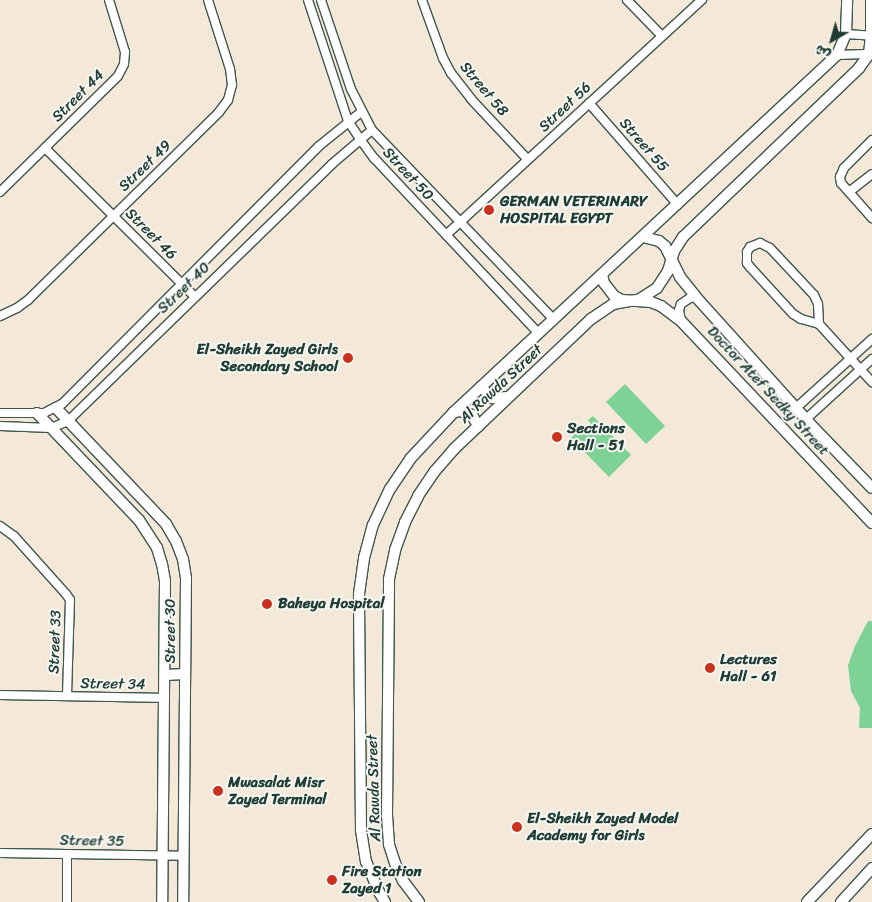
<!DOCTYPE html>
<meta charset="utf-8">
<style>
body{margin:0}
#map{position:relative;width:872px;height:902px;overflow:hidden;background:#f4e9d8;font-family:Sriracha,"Playpen Sans Arabic",sans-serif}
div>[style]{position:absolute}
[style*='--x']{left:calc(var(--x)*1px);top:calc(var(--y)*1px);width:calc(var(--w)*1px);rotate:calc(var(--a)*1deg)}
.green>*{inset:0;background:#7ed295}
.roads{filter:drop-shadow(1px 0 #3f574d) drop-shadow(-1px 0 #3f574d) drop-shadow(0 1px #3f574d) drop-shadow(0 -1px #3f574d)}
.minor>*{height:8px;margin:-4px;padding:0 4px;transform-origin:4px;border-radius:4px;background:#fff}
.tertiary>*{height:10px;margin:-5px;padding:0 5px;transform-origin:5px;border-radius:5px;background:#fff}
.dots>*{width:14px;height:14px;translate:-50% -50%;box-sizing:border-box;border:2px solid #f6f6f2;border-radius:50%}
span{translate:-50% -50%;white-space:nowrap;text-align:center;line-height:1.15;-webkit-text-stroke:4px #f6f6f2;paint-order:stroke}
.street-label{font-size:15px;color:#1f3d34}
.poi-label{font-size:15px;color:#1f3d34;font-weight:700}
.left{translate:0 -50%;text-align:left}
.right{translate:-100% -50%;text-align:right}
.north{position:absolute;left:807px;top:15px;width:50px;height:50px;-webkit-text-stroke:4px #f6f6f2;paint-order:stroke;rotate:218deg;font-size:14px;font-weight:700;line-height:20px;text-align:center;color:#1f3d34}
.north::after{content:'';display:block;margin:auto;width:18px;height:22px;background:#1f3d34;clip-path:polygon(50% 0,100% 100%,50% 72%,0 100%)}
</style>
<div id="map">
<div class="green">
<i style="clip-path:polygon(625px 384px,665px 426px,646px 444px,606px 402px)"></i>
<i style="clip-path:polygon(593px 416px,631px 455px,609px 477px,571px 438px,577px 431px,581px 435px,592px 425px,588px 420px)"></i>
<i style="clip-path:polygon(868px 621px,872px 621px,872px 728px,859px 728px,860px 708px,851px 691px,848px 665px,855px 646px)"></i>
</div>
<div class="roads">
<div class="minor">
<i style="--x:308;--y:0;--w:127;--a:71.7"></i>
<i style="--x:348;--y:121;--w:22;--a:56"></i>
<i style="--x:360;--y:139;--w:24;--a:54"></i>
<i style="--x:374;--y:158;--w:241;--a:46.8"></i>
<i style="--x:321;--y:0;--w:94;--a:71.4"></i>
<i style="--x:351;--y:89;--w:46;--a:62.9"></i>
<i style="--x:372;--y:130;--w:263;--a:46.2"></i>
<i style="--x:422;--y:0;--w:62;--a:70.1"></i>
<i style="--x:443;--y:58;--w:17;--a:62"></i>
<i style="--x:451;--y:73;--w:33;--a:52"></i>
<i style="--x:471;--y:99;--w:83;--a:46.9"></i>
<i style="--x:627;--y:0;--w:50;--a:45.8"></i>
<i style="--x:846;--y:34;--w:26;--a:4"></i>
<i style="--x:837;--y:55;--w:35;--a:-2"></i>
<i style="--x:589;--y:103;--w:135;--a:48.9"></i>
<i style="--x:872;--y:140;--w:40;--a:135"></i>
<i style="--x:844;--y:168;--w:10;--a:114"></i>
<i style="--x:840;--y:177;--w:6;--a:81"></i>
<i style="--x:841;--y:183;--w:47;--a:48.5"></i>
<i style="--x:45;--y:148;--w:211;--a:44.8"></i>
<i style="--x:0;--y:192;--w:165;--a:-44.5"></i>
<i style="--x:118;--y:76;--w:13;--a:-63"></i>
<i style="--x:124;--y:64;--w:12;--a:-85"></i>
<i style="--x:125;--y:52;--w:54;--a:-107.1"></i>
<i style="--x:849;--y:192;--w:29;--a:-38"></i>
<i style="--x:446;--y:235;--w:348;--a:-42.6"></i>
<i style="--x:760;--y:243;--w:11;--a:27"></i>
<i style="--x:770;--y:248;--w:64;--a:46.9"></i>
<i style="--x:814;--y:295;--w:10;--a:66"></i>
<i style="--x:818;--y:304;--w:20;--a:87"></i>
<i style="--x:819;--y:324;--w:19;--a:-164"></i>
<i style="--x:801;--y:319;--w:9;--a:-148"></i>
<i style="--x:793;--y:314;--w:64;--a:-132.5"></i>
<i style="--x:750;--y:267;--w:5;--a:-127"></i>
<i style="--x:747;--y:263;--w:11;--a:-90"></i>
<i style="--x:747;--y:252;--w:6;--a:-59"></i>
<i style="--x:750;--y:247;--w:11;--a:-22"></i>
<i style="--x:0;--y:316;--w:19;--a:-25"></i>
<i style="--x:17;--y:308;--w:14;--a:-36"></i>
<i style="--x:28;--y:300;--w:268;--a:-44.5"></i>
<i style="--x:219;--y:112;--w:15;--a:-53"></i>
<i style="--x:228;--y:100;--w:16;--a:-75"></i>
<i style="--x:232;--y:85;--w:16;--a:-97"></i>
<i style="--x:230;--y:69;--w:72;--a:-107.7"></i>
<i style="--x:681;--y:321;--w:11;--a:-100"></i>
<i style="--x:679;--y:310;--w:6;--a:-72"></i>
<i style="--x:681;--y:304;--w:11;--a:-34"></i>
<i style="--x:690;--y:298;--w:6;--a:-9"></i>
<i style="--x:819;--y:324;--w:79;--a:47.6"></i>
<i style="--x:796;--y:408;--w:103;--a:-42.2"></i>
<i style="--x:0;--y:413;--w:44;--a:0"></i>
<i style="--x:44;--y:413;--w:20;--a:-27"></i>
<i style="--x:62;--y:404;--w:364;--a:-45.1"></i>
<i style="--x:319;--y:146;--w:54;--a:-39"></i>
<i style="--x:806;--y:419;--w:89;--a:-42.3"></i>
<i style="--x:0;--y:426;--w:51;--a:2.2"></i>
<i style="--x:51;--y:428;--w:18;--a:-22"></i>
<i style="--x:68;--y:421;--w:368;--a:-44.2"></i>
<i style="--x:332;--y:164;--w:52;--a:-40.4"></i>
<i style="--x:0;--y:526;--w:17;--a:36"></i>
<i style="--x:14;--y:536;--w:78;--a:48.1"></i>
<i style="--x:66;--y:594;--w:7;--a:56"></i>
<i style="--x:70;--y:600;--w:96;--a:91.8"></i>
<i style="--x:0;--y:695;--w:165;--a:1"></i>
<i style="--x:0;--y:853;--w:183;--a:0.9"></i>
<i style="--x:67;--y:902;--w:47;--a:-90"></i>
</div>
<div class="tertiary">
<i style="--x:643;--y:237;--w:16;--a:14"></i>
<i style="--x:659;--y:241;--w:8;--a:40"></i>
<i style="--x:665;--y:246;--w:34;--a:64"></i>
<i style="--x:680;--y:277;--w:26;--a:51"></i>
<i style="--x:696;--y:297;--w:176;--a:48"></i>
<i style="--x:814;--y:428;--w:83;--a:46"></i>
<i style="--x:602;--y:275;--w:8;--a:76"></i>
<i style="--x:604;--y:283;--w:16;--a:52"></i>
<i style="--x:614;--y:296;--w:9;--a:27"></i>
<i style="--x:622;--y:300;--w:29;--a:4"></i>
<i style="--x:651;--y:302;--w:11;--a:22"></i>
<i style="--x:661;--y:306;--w:25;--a:37"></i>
<i style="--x:681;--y:321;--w:278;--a:46.6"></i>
<i style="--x:481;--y:387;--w:16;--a:45"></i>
<i style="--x:492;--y:398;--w:16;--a:-4"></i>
<i style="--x:56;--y:408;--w:160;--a:46.5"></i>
<i style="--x:166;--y:524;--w:20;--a:60"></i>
<i style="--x:176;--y:541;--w:19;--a:69"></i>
<i style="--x:183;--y:559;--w:19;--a:81"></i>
<i style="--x:186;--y:578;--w:324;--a:90.5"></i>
<i style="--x:454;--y:412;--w:6;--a:-9"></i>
<i style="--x:460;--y:411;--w:13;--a:18"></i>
<i style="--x:472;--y:415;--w:13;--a:61"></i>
<i style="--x:37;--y:413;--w:148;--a:46.4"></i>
<i style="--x:139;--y:520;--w:33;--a:57"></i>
<i style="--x:157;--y:548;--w:17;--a:73"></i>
<i style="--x:162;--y:564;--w:17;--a:80"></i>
<i style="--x:165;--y:581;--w:321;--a:90.5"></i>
<i style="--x:165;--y:675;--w:20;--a:-3"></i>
<i style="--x:385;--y:902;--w:12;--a:-121"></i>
<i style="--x:379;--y:892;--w:33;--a:-113"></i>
<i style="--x:366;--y:862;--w:33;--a:-99"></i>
<i style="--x:361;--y:829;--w:235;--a:-90.5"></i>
<i style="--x:359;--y:594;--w:36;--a:-82"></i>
<i style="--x:364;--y:558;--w:34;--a:-75"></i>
<i style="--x:373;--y:525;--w:40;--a:-65"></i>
<i style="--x:390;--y:489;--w:36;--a:-56"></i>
<i style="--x:410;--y:459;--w:64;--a:-46.9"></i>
<i style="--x:454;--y:412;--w:524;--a:-42.99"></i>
<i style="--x:837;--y:55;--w:23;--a:-67"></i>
<i style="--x:846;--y:34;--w:34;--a:-88"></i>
<i style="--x:419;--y:902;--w:26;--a:-127"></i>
<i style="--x:403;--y:881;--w:20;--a:-114"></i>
<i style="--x:395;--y:863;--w:20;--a:-108"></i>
<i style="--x:389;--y:844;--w:29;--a:-94"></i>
<i style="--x:387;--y:815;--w:236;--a:-89.5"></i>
<i style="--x:389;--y:579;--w:30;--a:-78"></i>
<i style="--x:395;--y:550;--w:30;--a:-70"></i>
<i style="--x:405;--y:522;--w:29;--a:-63"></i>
<i style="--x:418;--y:496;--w:30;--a:-56"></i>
<i style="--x:435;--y:471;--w:29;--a:-49"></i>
<i style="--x:454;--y:449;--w:189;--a:-43.5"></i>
<i style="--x:591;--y:319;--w:27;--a:-34"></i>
<i style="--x:613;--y:304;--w:27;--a:-10"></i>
<i style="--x:640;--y:299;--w:20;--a:-33"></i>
<i style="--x:657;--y:288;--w:20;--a:-57"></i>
<i style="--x:668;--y:271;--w:21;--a:-73"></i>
<i style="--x:674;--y:251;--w:17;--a:-57"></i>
<i style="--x:683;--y:237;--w:244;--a:-43.8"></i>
<i style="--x:859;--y:68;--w:17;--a:-54"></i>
<i style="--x:869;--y:54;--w:18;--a:-84"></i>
<i style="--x:871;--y:36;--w:36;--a:-90"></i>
<i style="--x:807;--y:902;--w:94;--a:-46.3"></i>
<i style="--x:841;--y:902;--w:46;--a:-47.6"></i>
</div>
</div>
<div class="dots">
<i style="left:489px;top:210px;background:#c8321e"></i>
<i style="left:348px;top:358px;background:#c8321e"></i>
<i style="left:557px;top:437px;background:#c8321e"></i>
<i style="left:267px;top:604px;background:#c8321e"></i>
<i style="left:710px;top:668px;background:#c8321e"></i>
<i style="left:218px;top:791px;background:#c8321e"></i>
<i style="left:517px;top:827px;background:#c8321e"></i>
<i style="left:332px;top:880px;background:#c8321e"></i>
</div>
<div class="street-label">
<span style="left:484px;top:89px;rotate:50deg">Street 58</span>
<span style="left:78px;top:96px;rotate:-45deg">Street 44</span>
<span style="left:565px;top:107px;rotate:-43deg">Street 56</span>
<span style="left:644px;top:145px;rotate:49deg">Street 55</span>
<span style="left:145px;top:166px;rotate:-44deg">Street 49</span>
<span style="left:408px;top:174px;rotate:47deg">Street 50</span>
<span style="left:151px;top:234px;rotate:45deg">Street 46</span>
<span style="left:184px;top:288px;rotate:-44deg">Street 40</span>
<span style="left:501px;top:384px;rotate:-43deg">Al Rawda Street</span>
<span style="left:768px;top:391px;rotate:47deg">Doctor Atef Sedky Street</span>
<span style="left:171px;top:631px;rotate:-90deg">Street 30</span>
<span style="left:55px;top:642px;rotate:-88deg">Street 33</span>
<span style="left:113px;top:684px;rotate:1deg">Street 34</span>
<span style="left:374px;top:788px;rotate:-92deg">Al Rawda Street</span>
<span style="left:92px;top:841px;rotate:1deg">Street 35</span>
</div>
<div class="poi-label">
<span class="left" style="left:500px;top:210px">GERMAN VETERINARY<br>HOSPITAL EGYPT</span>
<span class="right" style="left:338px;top:358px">El-Sheikh Zayed Girls<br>Secondary School</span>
<span class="left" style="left:567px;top:437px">Sections<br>Hall - 51</span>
<span class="left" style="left:278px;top:604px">Baheya Hospital</span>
<span class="left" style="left:720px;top:668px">Lectures<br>Hall - 61</span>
<span class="left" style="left:228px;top:791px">Mwasalat Misr<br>Zayed Terminal</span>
<span class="left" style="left:527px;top:827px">El-Sheikh Zayed Model<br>Academy for Girls</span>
<span class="left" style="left:342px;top:880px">Fire Station<br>Zayed 1</span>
</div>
<div class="north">ش</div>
</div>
